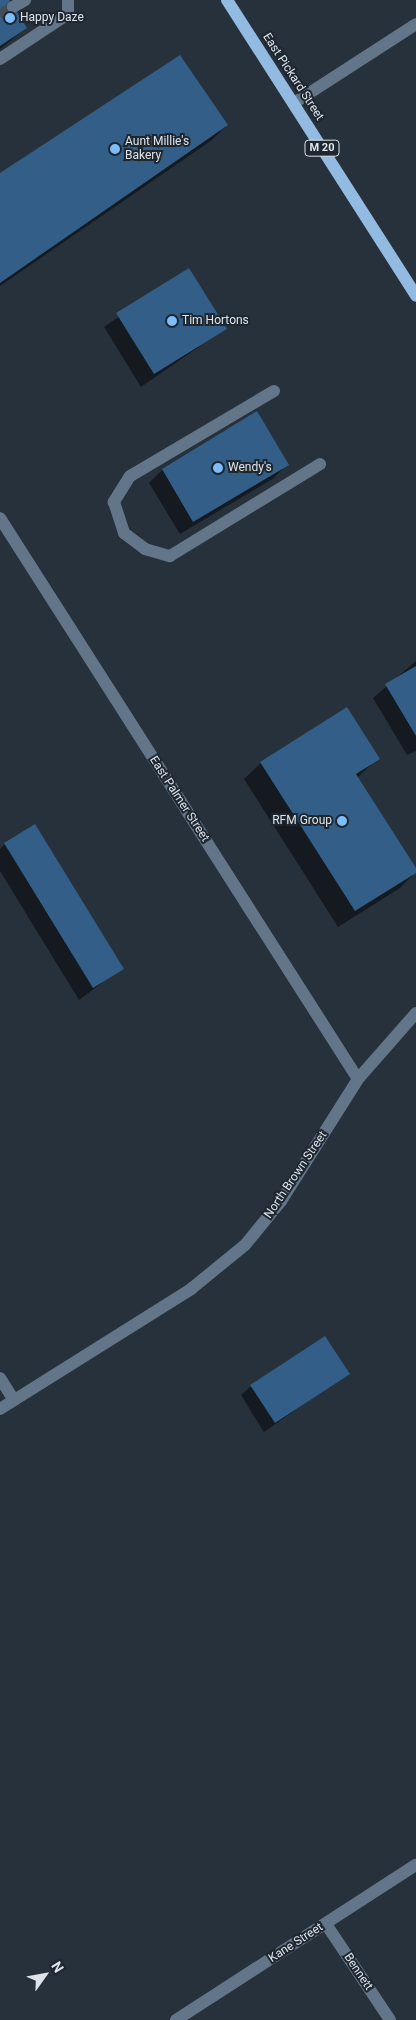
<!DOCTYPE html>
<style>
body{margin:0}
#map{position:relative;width:416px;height:2020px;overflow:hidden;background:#27313b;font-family:Roboto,sans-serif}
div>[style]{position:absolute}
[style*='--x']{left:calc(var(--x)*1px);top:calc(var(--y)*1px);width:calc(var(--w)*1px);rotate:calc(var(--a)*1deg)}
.shadow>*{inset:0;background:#0007}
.building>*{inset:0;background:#325e88}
.minor-tunnel>*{height:12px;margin-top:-6px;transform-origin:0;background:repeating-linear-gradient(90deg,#424c55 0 12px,transparent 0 18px)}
.minor>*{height:12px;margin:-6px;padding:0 6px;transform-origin:6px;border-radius:6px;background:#637689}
.major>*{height:12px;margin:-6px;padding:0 6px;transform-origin:6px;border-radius:6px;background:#93bbe2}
.dots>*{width:14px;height:14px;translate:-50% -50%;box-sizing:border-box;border:2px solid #1e2730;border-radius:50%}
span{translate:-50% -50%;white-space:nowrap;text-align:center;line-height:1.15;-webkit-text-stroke:4px #1e2730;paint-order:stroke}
.shield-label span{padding:1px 4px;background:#1e2730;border:1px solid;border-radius:4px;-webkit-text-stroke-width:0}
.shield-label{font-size:11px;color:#dee4ea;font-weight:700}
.poi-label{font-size:12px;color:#dee4ea}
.left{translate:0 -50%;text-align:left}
.right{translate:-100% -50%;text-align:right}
.street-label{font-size:12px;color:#dee4ea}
.north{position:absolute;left:20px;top:1950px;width:50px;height:50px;-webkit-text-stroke:4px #1e2730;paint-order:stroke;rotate:58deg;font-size:14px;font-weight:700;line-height:20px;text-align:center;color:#dee4ea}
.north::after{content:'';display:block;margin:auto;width:18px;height:22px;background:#dee4ea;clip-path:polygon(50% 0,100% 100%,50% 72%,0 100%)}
</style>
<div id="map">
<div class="shadow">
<i style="clip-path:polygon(0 0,7px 0,26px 28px,0 49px)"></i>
<i style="clip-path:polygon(227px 125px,212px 140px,0 286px,0 174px)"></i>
<i style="clip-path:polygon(188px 269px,225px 329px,141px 387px,104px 327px)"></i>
<i style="clip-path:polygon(257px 413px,287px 464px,274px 478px,180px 534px,149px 483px,162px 470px)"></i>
<i style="clip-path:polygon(416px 661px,416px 751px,407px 755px,373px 698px)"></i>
<i style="clip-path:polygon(378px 758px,357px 778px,416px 872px,400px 888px,338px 927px,244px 779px,261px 763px)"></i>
<i style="clip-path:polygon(5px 844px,122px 968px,79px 1000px,0 871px,0 849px)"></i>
<i style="clip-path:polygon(348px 1373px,264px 1432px,241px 1395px,251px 1386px)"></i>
</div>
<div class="building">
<i style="clip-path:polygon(0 0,9px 0,27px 28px,0 46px)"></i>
<i style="clip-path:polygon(180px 55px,228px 125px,0 283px,0 173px)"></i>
<i style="clip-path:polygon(189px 268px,227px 329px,154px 374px,116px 313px)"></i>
<i style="clip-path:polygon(257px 411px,289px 465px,193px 522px,162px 469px)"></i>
<i style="clip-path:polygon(416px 666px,416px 736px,385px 684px)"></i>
<i style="clip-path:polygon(347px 707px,380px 759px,356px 774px,416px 868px,416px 873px,355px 911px,260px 762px)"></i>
<i style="clip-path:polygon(35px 824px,124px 969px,93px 988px,4px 843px)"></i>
<i style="clip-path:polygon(325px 1336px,350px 1374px,275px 1423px,250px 1385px)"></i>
</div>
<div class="minor-tunnel">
<i style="--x:0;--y:16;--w:16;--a:-35"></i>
</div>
<div class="minor">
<i style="--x:13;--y:7;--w:14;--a:-30"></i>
<i style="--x:0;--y:59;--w:82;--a:-33.5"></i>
<i style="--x:68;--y:14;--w:14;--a:-90"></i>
<i style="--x:294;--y:103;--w:145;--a:-32.9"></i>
<i style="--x:274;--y:391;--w:167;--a:149.4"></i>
<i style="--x:130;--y:476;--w:31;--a:122"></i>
<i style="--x:114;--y:502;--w:33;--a:72"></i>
<i style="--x:124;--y:533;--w:26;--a:37"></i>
<i style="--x:145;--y:549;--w:26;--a:16"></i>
<i style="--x:170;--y:556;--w:176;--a:-31.5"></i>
<i style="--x:0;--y:518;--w:665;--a:57.46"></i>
<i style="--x:0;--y:1378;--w:26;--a:58"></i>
<i style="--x:0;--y:1409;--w:226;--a:-32.1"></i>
<i style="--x:191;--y:1289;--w:70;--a:-39.2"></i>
<i style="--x:245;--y:1245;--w:57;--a:-50.7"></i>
<i style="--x:281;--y:1201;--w:144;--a:-57.7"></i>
<i style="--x:358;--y:1079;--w:88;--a:-48.7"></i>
<i style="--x:326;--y:1924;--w:115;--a:56.3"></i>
<i style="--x:176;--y:2020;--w:286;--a:-32.9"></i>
</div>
<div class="major">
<i style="--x:227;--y:0;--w:351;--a:57.4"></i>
</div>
<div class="dots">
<i style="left:10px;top:18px;background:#7ebdf9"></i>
<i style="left:115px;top:149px;background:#7ebdf9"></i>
<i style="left:172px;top:321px;background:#7ebdf9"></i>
<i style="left:218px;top:468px;background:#7ebdf9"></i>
<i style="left:342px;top:821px;background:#7ebdf9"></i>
</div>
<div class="shield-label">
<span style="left:322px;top:148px">M 20</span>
</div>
<div class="poi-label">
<span class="left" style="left:20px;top:18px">Happy Daze</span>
<span class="left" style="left:125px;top:149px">Aunt Millie's<br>Bakery</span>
<span class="left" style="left:182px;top:321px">Tim Hortons</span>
<span class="left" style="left:228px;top:468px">Wendy's</span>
<span class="right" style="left:332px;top:821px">RFM Group</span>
</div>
<div class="street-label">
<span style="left:293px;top:77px;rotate:57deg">East Pickard Street</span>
<span style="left:179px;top:799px;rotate:57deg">East Palmer Street</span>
<span style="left:296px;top:1175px;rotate:-56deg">North Brown Street</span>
<span style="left:296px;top:1943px;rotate:-33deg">Kane Street</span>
<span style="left:358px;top:1972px;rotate:56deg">Bennett</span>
</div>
<div class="north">N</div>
</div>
